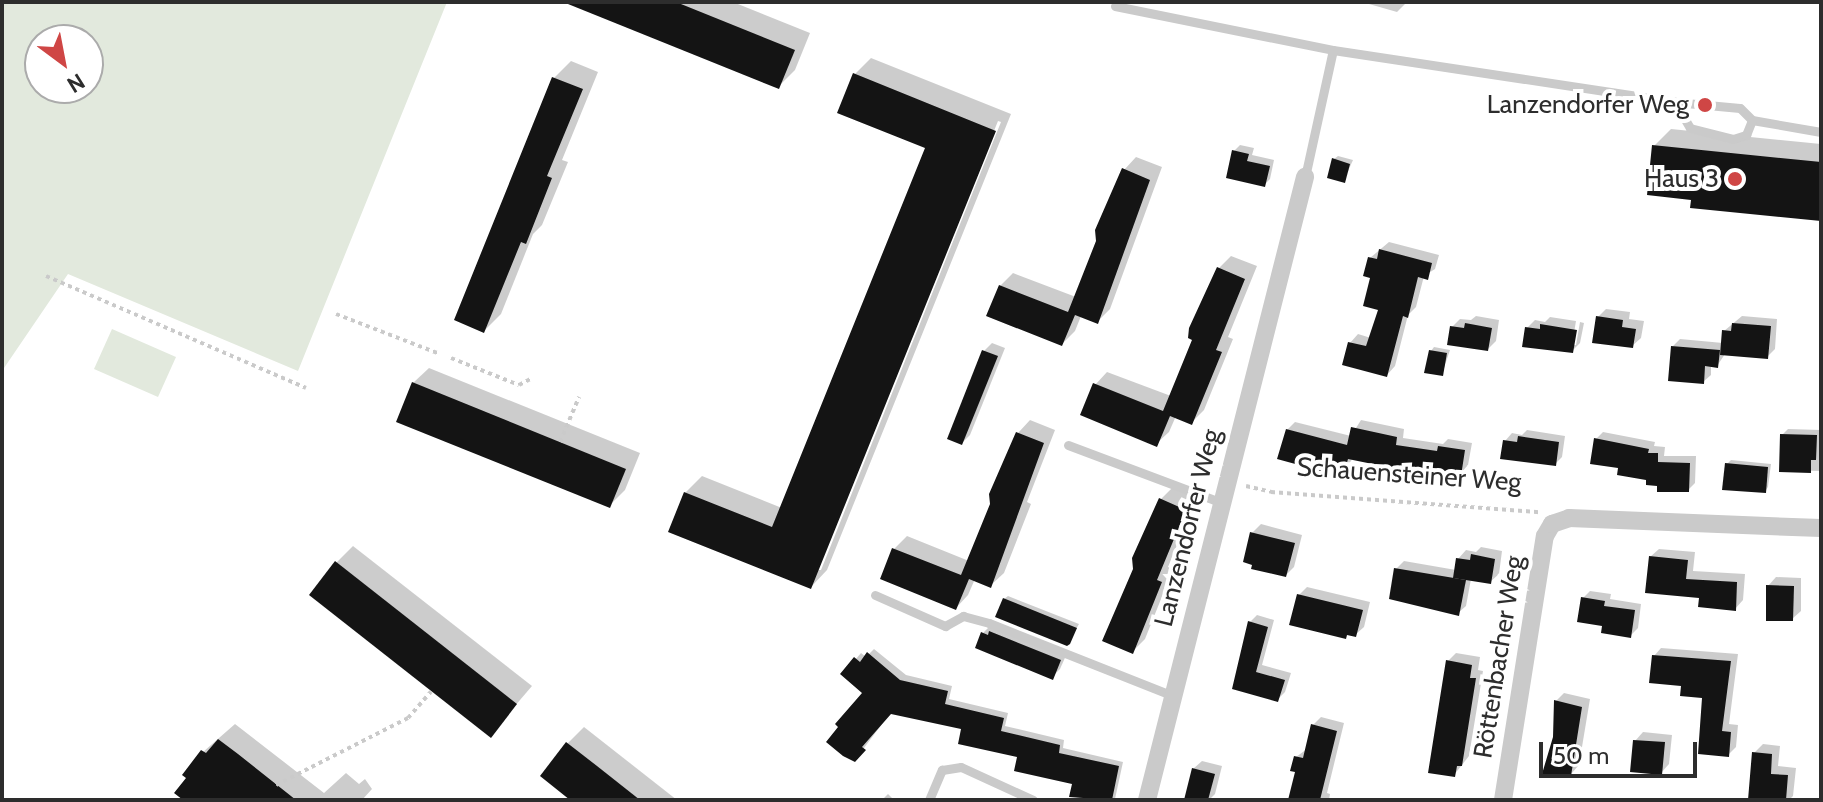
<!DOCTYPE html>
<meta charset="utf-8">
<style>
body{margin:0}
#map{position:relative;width:1823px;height:802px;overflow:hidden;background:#fff;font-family:Cabin,sans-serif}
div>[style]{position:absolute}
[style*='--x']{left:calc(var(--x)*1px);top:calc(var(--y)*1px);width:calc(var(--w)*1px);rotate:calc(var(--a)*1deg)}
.green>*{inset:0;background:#e2e9dd}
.shadow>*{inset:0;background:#0003}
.building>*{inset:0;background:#141414}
.path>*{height:4px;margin-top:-2px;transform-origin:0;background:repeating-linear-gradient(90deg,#cacaca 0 4px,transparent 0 8px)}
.lane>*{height:9px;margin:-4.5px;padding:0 4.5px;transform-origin:4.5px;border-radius:4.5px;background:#cacaca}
.street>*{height:18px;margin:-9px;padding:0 9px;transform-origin:9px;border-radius:9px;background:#cacaca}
.dots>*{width:22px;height:22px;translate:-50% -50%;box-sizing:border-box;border:4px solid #fff;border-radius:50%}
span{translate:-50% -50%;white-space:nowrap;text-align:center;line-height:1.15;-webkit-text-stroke:8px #fff;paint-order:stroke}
.poi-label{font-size:26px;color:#2d2d2d}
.right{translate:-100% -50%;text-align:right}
.street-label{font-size:26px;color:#2d2d2d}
.frame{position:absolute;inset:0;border:4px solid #2d2d2d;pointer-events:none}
.north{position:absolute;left:24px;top:24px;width:80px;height:80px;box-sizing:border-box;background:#fff;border:2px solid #ababab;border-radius:50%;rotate:148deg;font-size:22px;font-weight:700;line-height:32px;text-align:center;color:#2d2d2d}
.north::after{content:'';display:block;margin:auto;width:28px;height:36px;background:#cf4645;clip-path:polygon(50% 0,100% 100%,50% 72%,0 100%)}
.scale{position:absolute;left:1539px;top:742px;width:158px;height:36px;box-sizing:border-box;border:4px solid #2d2d2d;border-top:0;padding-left:10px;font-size:24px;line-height:28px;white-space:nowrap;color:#2d2d2d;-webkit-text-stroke:6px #fff;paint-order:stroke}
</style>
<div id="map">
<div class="green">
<i style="clip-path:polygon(evenodd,2px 2px,447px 2px,298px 371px,68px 274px,2px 371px,2px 2px,40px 40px,88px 40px,88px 88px,40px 88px,40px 40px)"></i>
<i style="clip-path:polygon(112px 329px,176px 357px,158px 397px,94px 369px)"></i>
</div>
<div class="shadow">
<i style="clip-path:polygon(567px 2px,733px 2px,810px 33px,795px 70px,778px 87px)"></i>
<i style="clip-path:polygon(1362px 2px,1407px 2px,1397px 12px)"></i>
<i style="clip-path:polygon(evenodd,871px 58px,1011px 114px,827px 570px,811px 587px,685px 493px,702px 476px,782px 508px,928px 147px,855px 74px,871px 58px,998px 121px,1001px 122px,821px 570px,817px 570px,998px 121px)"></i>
<i style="clip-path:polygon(571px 61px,598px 72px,562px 160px,568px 162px,542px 225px,533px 234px,501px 314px,484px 331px,554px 78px)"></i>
<i style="clip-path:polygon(1671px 129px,1821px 144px,1821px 219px,1693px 198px,1654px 146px)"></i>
<i style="clip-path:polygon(1240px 145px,1254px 148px,1252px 155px,1274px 160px,1270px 179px,1264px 185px,1234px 151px)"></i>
<i style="clip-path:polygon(1338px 156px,1353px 160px,1344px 180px,1334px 159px)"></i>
<i style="clip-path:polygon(1136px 157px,1162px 167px,1110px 309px,1097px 322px,1081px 316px,1075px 331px,1062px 344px,1000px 286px,1013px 273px,1076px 297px,1124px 170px)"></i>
<i style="clip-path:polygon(1389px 242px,1439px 255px,1435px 269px,1424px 276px,1416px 307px,1408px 315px,1395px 366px,1387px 375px,1350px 343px,1358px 334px,1371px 338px,1381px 308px,1370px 258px)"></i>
<i style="clip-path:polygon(1231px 256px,1257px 266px,1228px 337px,1233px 339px,1204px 410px,1192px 422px,1176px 416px,1169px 432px,1156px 444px,1095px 385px,1107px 372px,1171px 396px,1219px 268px)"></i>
<i style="clip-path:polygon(1606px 309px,1630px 312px,1629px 319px,1644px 321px,1641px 338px,1632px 346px,1598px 317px)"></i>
<i style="clip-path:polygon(1476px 316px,1499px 320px,1496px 341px,1488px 349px,1452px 327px,1460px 319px,1471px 320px)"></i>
<i style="clip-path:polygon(1742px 316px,1777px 319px,1775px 349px,1767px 357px,1725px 354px,1717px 366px,1711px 365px,1711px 375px,1703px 382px,1673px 346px,1680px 339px,1723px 343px,1724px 331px)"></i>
<i style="clip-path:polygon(1550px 317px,1576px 321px,1572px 345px,1576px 345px,1580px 322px,1584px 323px,1580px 343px,1572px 351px,1527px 328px,1535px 320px,1545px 322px)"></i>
<i style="clip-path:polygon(992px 343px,1005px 348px,970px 435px,962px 443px,984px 351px)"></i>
<i style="clip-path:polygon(1434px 347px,1450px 350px,1442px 374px,1431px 351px)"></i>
<i style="clip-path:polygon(429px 368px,640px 453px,625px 490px,609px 506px,413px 383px)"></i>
<i style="clip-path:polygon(1030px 420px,1055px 430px,1027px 502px,1031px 504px,1004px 573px,991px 585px,975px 579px,968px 595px,956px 608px,894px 549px,907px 536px,969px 561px,1018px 433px)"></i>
<i style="clip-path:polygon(1361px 420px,1404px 429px,1403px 438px,1443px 444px,1448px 439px,1472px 443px,1468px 465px,1460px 474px,1443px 471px,1437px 477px,1421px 474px,1417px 478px,1404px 468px,1353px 458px,1342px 474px,1287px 430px,1295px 422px,1351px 436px)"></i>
<i style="clip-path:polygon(1788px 429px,1821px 430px,1821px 471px,1780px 470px,1782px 435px)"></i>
<i style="clip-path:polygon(1527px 430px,1565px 436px,1562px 457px,1555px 464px,1505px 441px,1512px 433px,1522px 435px)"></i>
<i style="clip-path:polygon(1603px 432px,1655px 442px,1654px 446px,1665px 447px,1664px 456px,1696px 456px,1695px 483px,1688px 490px,1659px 484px,1621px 467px,1596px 439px)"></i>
<i style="clip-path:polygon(1731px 460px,1771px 464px,1768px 487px,1765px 491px,1727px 464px)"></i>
<i style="clip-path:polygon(1174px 486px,1197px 497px,1168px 567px,1173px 569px,1145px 639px,1132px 652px,1161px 499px)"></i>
<i style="clip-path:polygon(1261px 524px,1302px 535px,1294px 567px,1286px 575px,1252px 533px)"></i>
<i style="clip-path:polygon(353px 546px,532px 686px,490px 735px,336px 563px)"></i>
<i style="clip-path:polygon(1481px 547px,1502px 551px,1499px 574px,1490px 582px,1471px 579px,1466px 606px,1458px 613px,1396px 569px,1404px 561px,1456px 570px,1458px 559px,1466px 550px,1476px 552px)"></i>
<i style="clip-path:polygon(1659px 549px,1695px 552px,1693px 571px,1745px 574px,1743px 600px,1735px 609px,1701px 596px,1650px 557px)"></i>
<i style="clip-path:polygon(1776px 577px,1801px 578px,1801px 611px,1792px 619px,1768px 586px)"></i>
<i style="clip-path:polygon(1307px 587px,1370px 602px,1364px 627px,1355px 635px,1299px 595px)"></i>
<i style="clip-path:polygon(1590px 591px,1611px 594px,1610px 599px,1641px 604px,1638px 628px,1631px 635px,1604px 625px,1583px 598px)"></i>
<i style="clip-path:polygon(1008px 596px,1079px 624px,1070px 640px,1004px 599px)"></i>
<i style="clip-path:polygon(1257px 615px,1274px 620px,1262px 665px,1291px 673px,1285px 692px,1278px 699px,1235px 688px,1250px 622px)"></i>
<i style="clip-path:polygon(991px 625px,1068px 651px,1060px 669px,1052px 677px,983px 633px)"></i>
<i style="clip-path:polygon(1661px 648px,1738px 654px,1729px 724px,1738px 725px,1736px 747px,1728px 755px,1705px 696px,1683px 684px,1654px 656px)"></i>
<i style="clip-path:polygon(874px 649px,906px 675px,952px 686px,949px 699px,1008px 713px,1005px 726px,1064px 740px,1063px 748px,1123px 762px,1115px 799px,1091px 800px,1071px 796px,1074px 783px,964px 728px,891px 712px,855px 760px,865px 692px,843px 674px,861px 653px,866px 657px)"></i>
<i style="clip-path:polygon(1456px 653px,1480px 657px,1478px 670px,1483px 671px,1469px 756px,1454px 775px,1448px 661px)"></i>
<i style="clip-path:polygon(1564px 693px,1590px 699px,1579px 765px,1571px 774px,1555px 738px,1556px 701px)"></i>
<i style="clip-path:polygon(1321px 717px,1344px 723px,1327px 793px,1330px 794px,1329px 800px,1290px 800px,1297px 771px,1296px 757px,1307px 749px,1313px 725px)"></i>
<i style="clip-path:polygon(235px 724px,324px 793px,346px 773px,359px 784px,365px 779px,372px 789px,362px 800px,186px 800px,203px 752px)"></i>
<i style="clip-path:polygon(584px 727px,677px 800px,573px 800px,567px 744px)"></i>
<i style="clip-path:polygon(1643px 732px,1672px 735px,1669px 764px,1661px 773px,1635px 741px)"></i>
<i style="clip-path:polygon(1763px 744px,1780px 746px,1778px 766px,1796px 768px,1793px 796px,1789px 800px,1750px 800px,1754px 753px)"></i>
<i style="clip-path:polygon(1202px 761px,1222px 766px,1215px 794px,1209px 800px,1196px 800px,1193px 769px)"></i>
<i style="clip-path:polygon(888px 794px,894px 800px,882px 800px)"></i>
</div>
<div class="building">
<i style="clip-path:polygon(563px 2px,676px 2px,795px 50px,779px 89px)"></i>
<i style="clip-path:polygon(853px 73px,996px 131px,811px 589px,668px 532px,684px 492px,772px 527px,925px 148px,837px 113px)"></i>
<i style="clip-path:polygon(552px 77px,583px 89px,547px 176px,552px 178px,526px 244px,521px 242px,484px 333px,454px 320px)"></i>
<i style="clip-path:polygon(1652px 145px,1821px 162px,1821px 221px,1690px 208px,1691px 200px,1647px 195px)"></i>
<i style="clip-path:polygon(1232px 150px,1249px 154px,1247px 161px,1270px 166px,1265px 187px,1226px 178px)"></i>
<i style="clip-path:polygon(1332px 158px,1350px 164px,1345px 183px,1327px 178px)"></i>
<i style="clip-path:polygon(1122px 168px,1150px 180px,1098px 324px,1075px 315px,1062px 346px,986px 316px,999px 285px,1068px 312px,1096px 241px,1095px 230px)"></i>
<i style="clip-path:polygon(1379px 249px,1432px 263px,1428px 280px,1418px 277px,1408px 318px,1403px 316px,1387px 377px,1342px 365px,1348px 342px,1366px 346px,1378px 310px,1363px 306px,1370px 278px,1363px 276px,1368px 257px,1377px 259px)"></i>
<i style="clip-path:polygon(1217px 267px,1245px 279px,1216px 350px,1222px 352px,1192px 425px,1170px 416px,1157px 447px,1080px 415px,1093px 383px,1163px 411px,1192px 340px,1188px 338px,1189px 328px)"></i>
<i style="clip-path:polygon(1596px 316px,1623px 320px,1622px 327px,1636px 329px,1633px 348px,1592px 343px)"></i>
<i style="clip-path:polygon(1465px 323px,1492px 328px,1488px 351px,1447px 345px,1450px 326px,1464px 328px)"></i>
<i style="clip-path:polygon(1732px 323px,1771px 326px,1768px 359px,1720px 355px,1722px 330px,1731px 331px)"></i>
<i style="clip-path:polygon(1540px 324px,1577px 330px,1573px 353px,1522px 347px,1525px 327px,1540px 329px)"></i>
<i style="clip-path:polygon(1671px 346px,1720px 350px,1718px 368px,1705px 366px,1704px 384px,1668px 381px)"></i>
<i style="clip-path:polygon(982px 350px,998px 356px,962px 445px,947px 439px)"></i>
<i style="clip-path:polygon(1429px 350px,1447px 353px,1443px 376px,1424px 373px)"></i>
<i style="clip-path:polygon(412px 382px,626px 469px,610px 508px,396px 422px)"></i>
<i style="clip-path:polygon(1351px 427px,1397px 437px,1396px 445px,1437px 451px,1438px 446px,1465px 450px,1461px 476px,1438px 472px,1437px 479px,1418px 476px,1418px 481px,1400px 478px,1402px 470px,1348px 459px,1343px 477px,1277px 459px,1286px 429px,1347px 445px)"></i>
<i style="clip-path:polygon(1016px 432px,1044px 443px,991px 588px,969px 579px,956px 610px,880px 579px,892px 548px,961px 575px,990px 504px,989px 494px)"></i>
<i style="clip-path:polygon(1780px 434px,1817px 435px,1816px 460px,1811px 460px,1811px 473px,1779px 472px)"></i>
<i style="clip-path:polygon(1518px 436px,1559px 442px,1556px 466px,1500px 459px,1503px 440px,1517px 442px)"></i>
<i style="clip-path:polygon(1594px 438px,1649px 449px,1648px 453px,1658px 453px,1658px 462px,1690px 463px,1689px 492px,1657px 492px,1657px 486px,1646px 485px,1646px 480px,1617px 475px,1618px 468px,1590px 464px)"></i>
<i style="clip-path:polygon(1725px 463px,1768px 467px,1766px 493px,1722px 490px)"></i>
<i style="clip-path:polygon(1159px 498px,1186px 510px,1157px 580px,1162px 582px,1133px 654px,1102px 641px,1133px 569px,1132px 558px)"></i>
<i style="clip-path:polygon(1250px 532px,1295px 543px,1286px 577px,1251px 569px,1252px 565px,1243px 562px)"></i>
<i style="clip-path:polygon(1471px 554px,1495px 559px,1491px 584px,1453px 578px,1456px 558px,1470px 560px)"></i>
<i style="clip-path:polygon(1649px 556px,1688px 560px,1686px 579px,1737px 582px,1736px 611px,1698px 607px,1699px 598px,1645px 593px)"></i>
<i style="clip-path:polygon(335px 561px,517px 704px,491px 738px,309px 595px)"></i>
<i style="clip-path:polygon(1394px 568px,1466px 580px,1459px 616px,1389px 599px)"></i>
<i style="clip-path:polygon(1766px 585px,1794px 586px,1793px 621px,1766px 621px)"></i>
<i style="clip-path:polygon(1297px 594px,1363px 610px,1356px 637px,1347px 635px,1346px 639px,1289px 625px)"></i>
<i style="clip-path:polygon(1581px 597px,1605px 601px,1604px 606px,1635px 610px,1631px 638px,1601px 633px,1602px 626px,1577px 622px)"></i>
<i style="clip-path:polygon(1003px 598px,1077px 628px,1070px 644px,1067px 646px,995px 617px)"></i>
<i style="clip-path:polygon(1248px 621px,1268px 627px,1256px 672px,1285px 680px,1278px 702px,1232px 689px)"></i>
<i style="clip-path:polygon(989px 631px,1061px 660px,1053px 680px,975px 648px,981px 632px,988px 635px)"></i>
<i style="clip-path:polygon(867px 652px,900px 680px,948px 691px,945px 704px,1004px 718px,1001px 731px,1060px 745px,1059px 753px,1119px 766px,1112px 800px,1069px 797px,1072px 784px,1014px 771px,1017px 757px,958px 744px,961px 729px,891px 714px,862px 747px,866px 750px,855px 762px,843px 756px,826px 742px,838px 727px,835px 724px,862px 693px,840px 674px,854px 657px,860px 662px)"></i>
<i style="clip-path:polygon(1652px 655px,1731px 661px,1722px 731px,1731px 732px,1729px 757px,1698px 754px,1702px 698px,1680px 696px,1681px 686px,1649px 683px)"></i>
<i style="clip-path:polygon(1446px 660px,1472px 665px,1470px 678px,1476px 678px,1462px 766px,1457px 766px,1455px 777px,1428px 773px)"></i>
<i style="clip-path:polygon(1554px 700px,1582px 707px,1571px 776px,1542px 774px,1553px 737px)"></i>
<i style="clip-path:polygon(1311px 724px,1337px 731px,1320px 800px,1288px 800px,1295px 772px,1290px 771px,1294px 756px,1303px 758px)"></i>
<i style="clip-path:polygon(218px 739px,238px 754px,296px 800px,183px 800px,174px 793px,186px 778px,182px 775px,201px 750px,206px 753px)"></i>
<i style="clip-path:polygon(1633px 740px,1665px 742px,1662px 775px,1630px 772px)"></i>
<i style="clip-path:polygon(566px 742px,597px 766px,640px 800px,570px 800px,540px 776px)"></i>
<i style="clip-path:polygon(1752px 752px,1772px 754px,1771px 774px,1788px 775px,1786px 800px,1748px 800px)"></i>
<i style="clip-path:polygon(1192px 768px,1215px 774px,1208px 800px,1184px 800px)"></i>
</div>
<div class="path">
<i style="--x:46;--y:276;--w:283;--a:23.3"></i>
<i style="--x:336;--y:314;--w:111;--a:21"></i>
<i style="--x:451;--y:358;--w:73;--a:21.7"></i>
<i style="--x:519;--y:385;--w:15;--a:-28"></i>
<i style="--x:560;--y:442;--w:49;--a:-67.1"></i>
<i style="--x:1246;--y:486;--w:26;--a:13"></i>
<i style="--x:1271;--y:492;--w:269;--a:4.3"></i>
<i style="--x:276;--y:785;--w:148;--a:-26.9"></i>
<i style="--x:408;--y:718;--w:35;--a:-49"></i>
</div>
<div class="lane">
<i style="--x:1115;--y:6;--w:222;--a:11.4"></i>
<i style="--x:1333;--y:50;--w:346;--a:8.6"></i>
<i style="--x:1675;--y:102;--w:65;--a:5.3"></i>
<i style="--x:1740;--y:108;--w:17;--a:45"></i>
<i style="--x:1752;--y:120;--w:70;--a:9.9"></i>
<i style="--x:1675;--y:102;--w:30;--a:60"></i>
<i style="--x:1690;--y:128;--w:44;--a:14.3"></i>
<i style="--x:1733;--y:139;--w:14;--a:-17"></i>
<i style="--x:1746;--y:135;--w:16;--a:-68"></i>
<i style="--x:1305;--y:177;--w:130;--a:-77.6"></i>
<i style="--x:1068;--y:445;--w:165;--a:20.6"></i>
<i style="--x:875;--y:595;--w:77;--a:23.9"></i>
<i style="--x:945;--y:626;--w:21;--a:-29"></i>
<i style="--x:963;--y:616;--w:27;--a:15"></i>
<i style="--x:989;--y:623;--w:198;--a:21.6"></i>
<i style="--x:929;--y:800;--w:33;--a:-67"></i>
<i style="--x:942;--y:770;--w:19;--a:-9"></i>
<i style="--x:961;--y:767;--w:79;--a:24.6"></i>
</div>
<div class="street">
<i style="--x:1147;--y:800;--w:643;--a:-75.77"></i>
<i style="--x:1503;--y:800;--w:267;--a:-81"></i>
<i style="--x:1545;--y:536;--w:14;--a:-60"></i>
<i style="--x:1552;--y:524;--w:18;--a:-19"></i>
<i style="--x:1569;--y:518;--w:252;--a:2.3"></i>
</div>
<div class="dots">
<i style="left:1705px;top:105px;background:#cf4645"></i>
<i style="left:1735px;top:179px;background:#cf4645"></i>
</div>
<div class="poi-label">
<span class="right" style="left:1689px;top:105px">Lanzendorfer Weg</span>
<span class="right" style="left:1719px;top:179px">Haus 3</span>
</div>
<div class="street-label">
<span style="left:1409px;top:475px;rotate:4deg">Schauensteiner Weg</span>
<span style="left:1188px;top:528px;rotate:-76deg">Lanzendorfer Weg</span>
<span style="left:1499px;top:657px;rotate:-81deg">Röttenbacher Weg</span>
</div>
<div class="frame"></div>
<div class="north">N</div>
<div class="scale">50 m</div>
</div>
